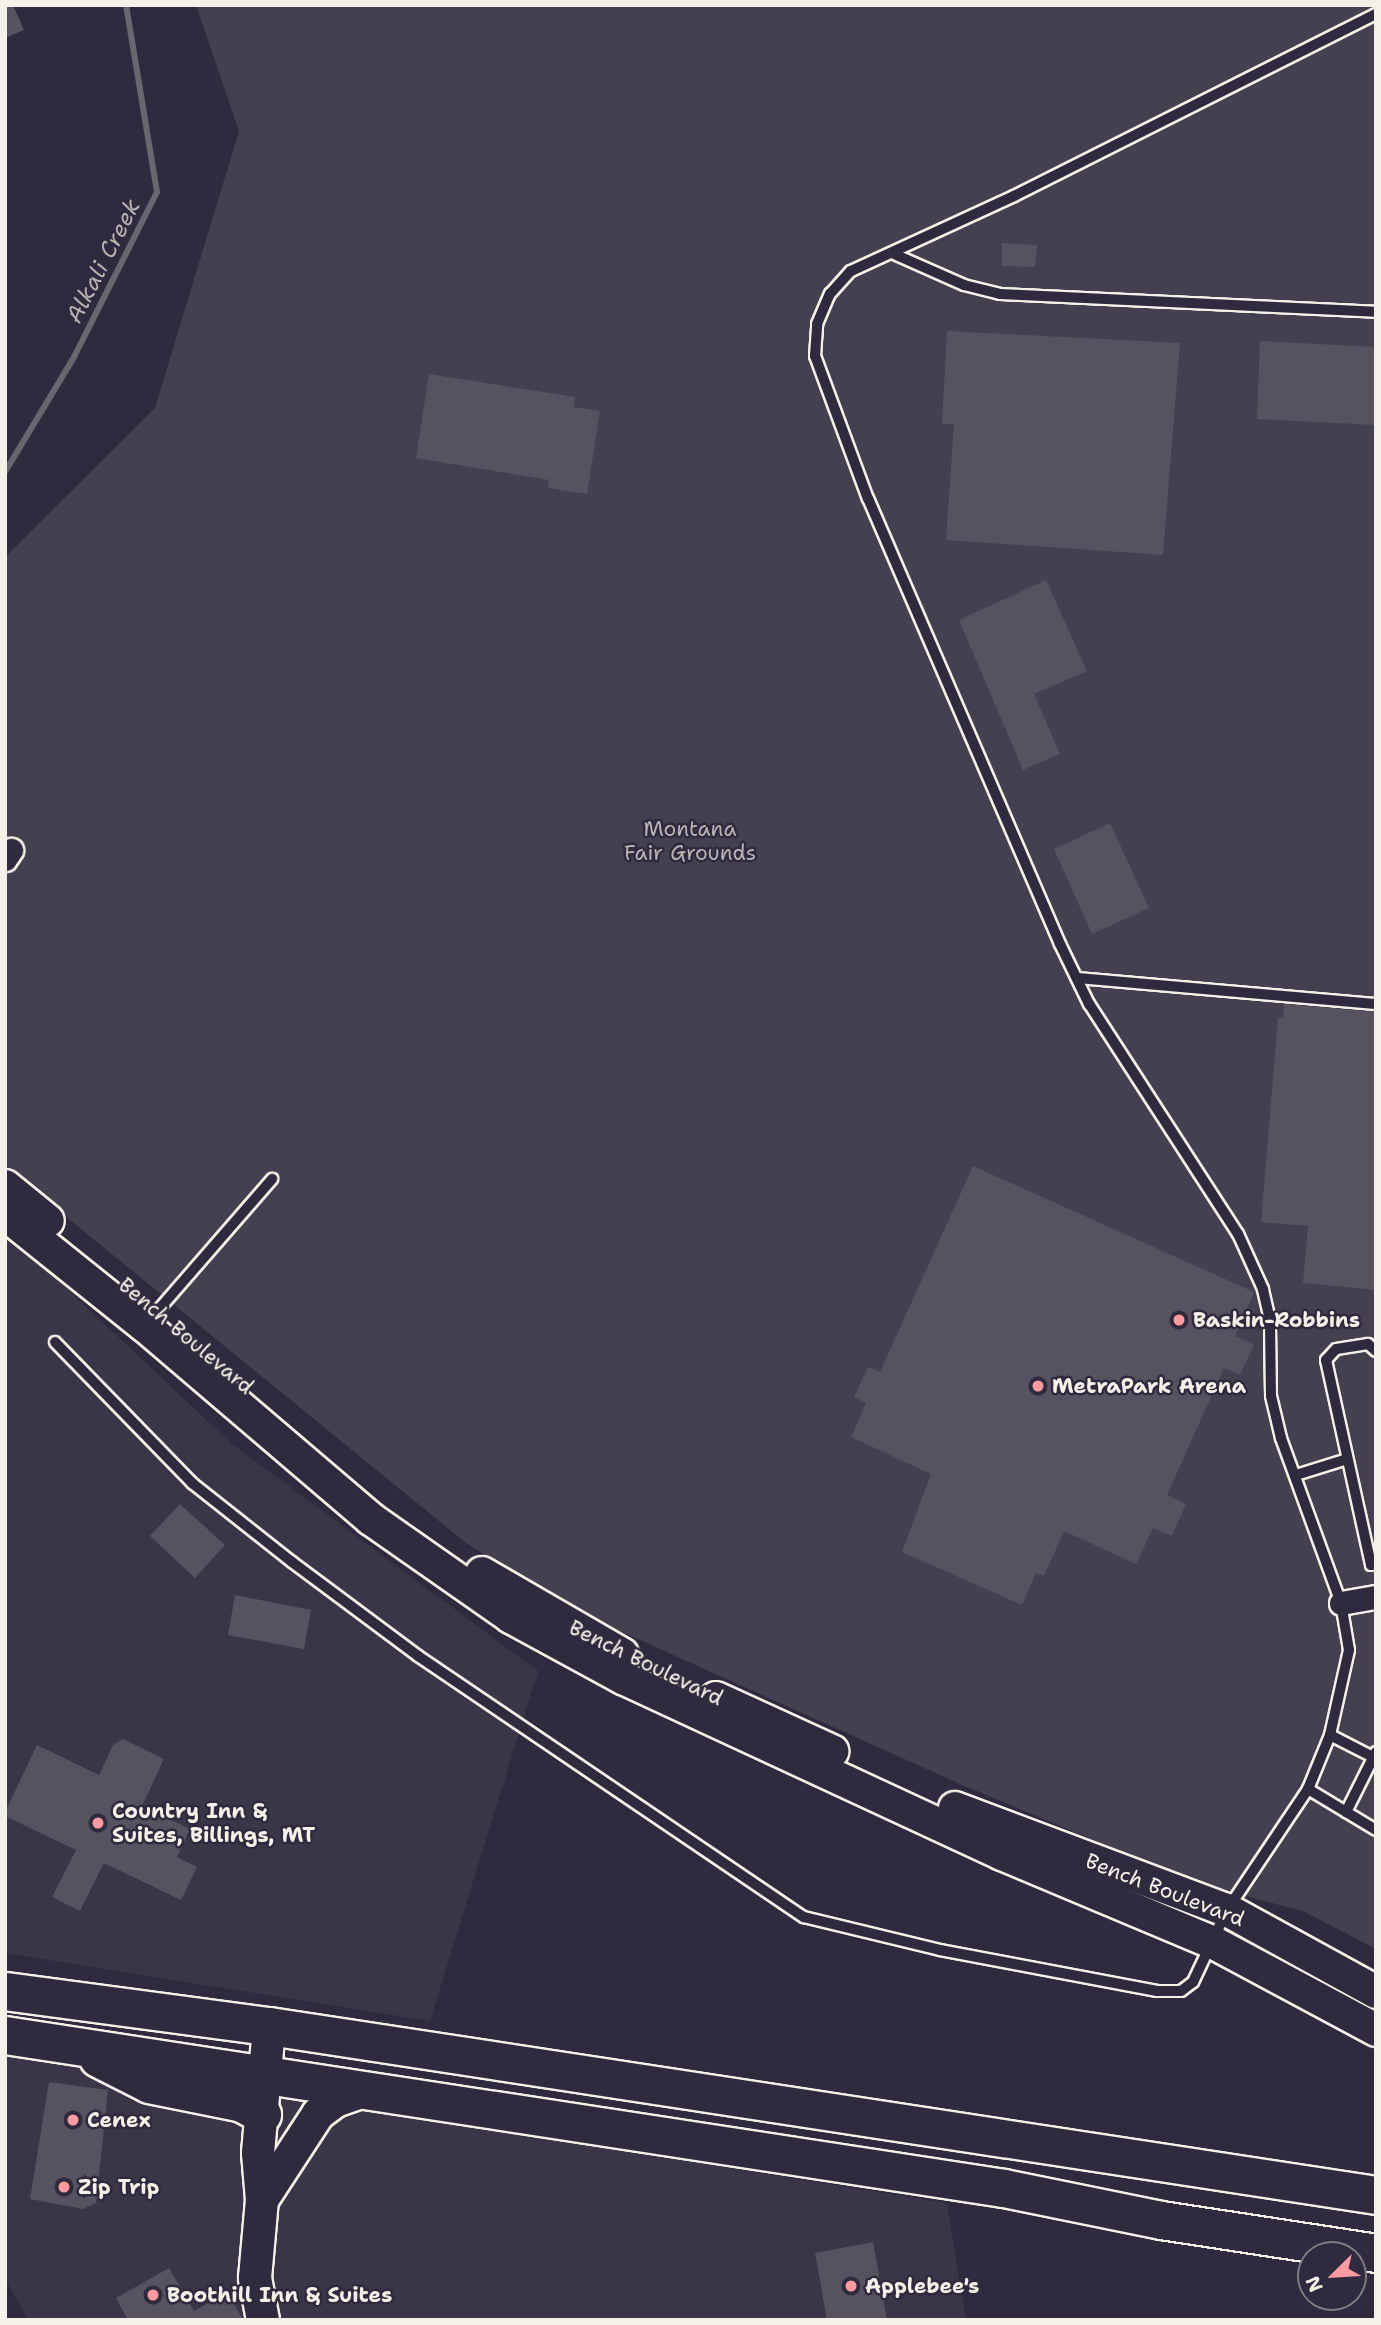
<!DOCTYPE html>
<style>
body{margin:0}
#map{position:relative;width:1381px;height:2325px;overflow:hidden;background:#2f2a3d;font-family:"Shantell Sans",sans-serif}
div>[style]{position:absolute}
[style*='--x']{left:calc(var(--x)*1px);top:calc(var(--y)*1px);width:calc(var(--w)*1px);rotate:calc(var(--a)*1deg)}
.built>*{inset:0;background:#3b3647}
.green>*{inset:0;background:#454050}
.stream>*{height:6px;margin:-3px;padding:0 3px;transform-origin:3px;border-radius:3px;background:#6a6670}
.building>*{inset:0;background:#56525f}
.roads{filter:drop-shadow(2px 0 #f4f1e8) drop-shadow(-2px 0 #f4f1e8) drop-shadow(0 2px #f4f1e8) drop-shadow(0 -2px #f4f1e8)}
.service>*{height:10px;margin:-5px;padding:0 5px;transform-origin:5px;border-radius:5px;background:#2f2a3d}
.minor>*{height:23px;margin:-11.5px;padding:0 11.5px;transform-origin:11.5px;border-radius:11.5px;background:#2f2a3d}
.secondary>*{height:32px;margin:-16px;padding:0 16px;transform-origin:16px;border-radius:16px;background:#2f2a3d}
.trunk>*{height:37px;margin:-18.5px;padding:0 18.5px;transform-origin:18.5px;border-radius:18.5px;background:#2f2a3d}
.dots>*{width:19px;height:19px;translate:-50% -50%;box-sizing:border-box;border:4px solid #2f2a3d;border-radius:50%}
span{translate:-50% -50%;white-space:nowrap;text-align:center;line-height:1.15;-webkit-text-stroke:5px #2f2a3d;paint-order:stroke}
.park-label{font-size:21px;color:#b7b3b3}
.poi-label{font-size:21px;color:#f4f1e8;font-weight:700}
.left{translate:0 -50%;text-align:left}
.street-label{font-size:21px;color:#f4f1e8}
.water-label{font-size:23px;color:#b6b2b2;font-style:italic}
.frame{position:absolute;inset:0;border:7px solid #f4f1e8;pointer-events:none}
.north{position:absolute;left:1297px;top:2241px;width:70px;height:70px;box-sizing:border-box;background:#2f2a3d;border:2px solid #7e7a81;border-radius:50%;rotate:246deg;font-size:19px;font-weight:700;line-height:28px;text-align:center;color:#f4f1e8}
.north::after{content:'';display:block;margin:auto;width:24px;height:32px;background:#ff9aa2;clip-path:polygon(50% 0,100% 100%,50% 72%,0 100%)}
</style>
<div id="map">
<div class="built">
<i style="clip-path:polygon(5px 1238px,45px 1268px,232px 1444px,538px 1671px,430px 2021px,5px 1953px)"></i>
<i style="clip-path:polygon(5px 2053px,947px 2203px,966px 2320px,28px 2320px,5px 2279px)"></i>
</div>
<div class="green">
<i style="clip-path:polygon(196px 5px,1376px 5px,1376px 1949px,1303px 1911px,1199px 1884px,960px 1784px,580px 1613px,466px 1543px,5px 1167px,5px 557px,155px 408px,239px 131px)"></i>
</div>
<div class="stream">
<i style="--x:5;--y:472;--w:134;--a:-59"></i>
<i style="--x:74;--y:357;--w:185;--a:-63.3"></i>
<i style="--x:157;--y:192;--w:190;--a:-99.4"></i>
</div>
<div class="building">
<i style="clip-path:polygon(5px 5px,13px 5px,24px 30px,5px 38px)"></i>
<i style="clip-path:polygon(1002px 243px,1037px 245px,1035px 267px,1002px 266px)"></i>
<i style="clip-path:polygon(947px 331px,1180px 343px,1163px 555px,946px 540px,954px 424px,942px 424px)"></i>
<i style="clip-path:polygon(1260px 341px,1376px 347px,1376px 425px,1257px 419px)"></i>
<i style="clip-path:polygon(429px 374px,575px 397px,574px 407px,600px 411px,587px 494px,548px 488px,549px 480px,416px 458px)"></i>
<i style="clip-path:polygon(1046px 580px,1087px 671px,1034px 694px,1060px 754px,1023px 770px,959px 620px)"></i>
<i style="clip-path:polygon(1110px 823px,1149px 908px,1092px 934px,1054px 849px)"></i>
<i style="clip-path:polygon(1284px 1004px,1376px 1012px,1376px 1290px,1303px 1283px,1308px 1226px,1261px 1222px,1278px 1018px,1283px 1018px)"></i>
<i style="clip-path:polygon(973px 1166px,1254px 1292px,1235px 1336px,1254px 1345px,1240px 1375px,1224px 1368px,1167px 1495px,1186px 1504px,1172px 1536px,1153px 1528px,1136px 1564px,1064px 1531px,1044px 1576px,1036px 1573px,1022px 1605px,902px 1552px,931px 1474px,851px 1437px,866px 1403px,854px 1397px,868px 1367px,880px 1372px)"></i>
<i style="clip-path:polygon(180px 1504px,225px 1545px,195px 1578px,150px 1536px)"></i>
<i style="clip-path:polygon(235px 1595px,311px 1610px,304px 1649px,228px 1635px)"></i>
<i style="clip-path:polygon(123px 1739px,164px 1759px,142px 1806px,190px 1829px,177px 1857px,197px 1867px,181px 1900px,104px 1863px,80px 1911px,52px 1897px,76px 1850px,5px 1816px,5px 1812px,37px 1745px,99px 1775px,113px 1745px)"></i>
<i style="clip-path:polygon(49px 2082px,108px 2090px,96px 2203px,83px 2209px,30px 2199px)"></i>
<i style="clip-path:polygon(873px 2242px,887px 2320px,827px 2320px,815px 2253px)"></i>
<i style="clip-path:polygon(169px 2268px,194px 2311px,228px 2293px,243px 2320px,128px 2320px,116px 2298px)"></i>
</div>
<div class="roads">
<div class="service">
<i style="--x:894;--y:254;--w:77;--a:23.9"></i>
<i style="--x:964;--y:285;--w:37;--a:14"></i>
<i style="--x:1000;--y:294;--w:376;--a:2.7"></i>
<i style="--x:1077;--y:978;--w:300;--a:5"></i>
<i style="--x:147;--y:1323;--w:191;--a:-49"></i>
<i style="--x:55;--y:1342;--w:197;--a:45.8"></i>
<i style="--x:192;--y:1483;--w:127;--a:38.3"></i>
<i style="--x:292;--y:1562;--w:157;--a:36.7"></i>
<i style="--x:418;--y:1656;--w:466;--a:34.1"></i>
<i style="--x:804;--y:1917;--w:140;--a:13.6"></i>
<i style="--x:940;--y:1950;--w:221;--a:10.7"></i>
<i style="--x:1157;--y:1991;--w:24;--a:0"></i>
<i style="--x:1181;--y:1991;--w:15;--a:-37"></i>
<i style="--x:1193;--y:1982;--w:80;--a:-64.7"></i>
<i style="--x:1227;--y:1910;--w:146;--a:-56.2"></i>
<i style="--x:1308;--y:1789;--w:58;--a:-67.8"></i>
<i style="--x:1330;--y:1735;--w:87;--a:-77.4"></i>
<i style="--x:1349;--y:1650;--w:48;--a:-99.7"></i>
<i style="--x:1341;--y:1603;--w:176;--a:-110"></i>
<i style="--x:1281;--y:1438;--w:43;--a:-103.4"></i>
<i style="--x:1271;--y:1396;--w:76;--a:-90.8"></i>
<i style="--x:1270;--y:1320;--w:32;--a:-103"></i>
<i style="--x:1263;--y:1289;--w:60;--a:-114.4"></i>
<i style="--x:1238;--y:1234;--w:274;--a:-122.9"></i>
<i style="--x:1089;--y:1004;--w:67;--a:-115.8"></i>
<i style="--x:1060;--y:944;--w:485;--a:-113.3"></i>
<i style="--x:868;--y:499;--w:153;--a:-110.3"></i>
<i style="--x:815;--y:356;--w:32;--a:-86"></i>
<i style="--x:817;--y:324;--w:33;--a:-67"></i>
<i style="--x:830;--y:294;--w:31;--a:-48"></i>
<i style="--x:851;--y:271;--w:179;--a:-24.7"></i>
<i style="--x:1014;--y:196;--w:405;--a:-26.7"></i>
<i style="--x:1376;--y:1351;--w:11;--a:-139"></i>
<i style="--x:1368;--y:1344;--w:32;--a:171"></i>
<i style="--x:1336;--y:1349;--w:15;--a:132"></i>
<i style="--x:1326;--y:1360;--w:210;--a:77.6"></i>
<i style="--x:1371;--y:1565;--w:5;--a:-11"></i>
<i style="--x:1296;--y:1475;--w:53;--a:-17.4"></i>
<i style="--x:1330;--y:1735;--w:48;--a:27.1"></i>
<i style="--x:1308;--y:1789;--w:79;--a:31.1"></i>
<i style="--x:1346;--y:1812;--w:67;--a:-63.4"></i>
</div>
<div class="minor">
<i style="--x:5;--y:859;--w:11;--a:-56"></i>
<i style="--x:1341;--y:1603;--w:36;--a:-10"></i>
</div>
<div class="secondary">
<i style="--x:5;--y:1186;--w:55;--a:39.1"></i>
<i style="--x:5;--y:1214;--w:179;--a:38.7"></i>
<i style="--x:145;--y:1326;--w:297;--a:40.5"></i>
<i style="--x:371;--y:1519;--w:171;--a:35"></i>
<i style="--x:511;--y:1617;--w:128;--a:28.6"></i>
<i style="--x:623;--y:1678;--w:418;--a:24.9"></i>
<i style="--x:1002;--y:1854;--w:230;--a:22.8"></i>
<i style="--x:1214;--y:1943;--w:184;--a:28.2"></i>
<i style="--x:482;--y:1573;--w:162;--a:30.1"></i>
<i style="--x:716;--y:1698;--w:128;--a:24.6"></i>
<i style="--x:955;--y:1808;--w:290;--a:20.6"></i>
<i style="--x:1227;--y:1910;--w:170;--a:28.8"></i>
<i style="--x:262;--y:2200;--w:103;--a:-56.9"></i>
<i style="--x:318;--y:2114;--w:21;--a:-37"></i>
<i style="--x:335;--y:2101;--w:34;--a:-19"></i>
<i style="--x:263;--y:2320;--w:43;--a:-100.8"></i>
<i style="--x:255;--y:2278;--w:78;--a:-84.9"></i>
<i style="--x:262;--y:2200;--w:47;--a:-94.9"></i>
<i style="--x:258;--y:2153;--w:127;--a:-85"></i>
</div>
<div class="trunk">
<i style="--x:5;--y:1991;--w:266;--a:7.6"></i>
<i style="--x:269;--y:2026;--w:1120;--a:8.68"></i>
<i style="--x:5;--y:2035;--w:1011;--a:8.71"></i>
<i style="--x:1004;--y:2188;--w:160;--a:11.5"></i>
<i style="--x:1161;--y:2220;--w:218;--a:8.7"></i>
<i style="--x:98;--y:2058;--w:57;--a:27"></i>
<i style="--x:149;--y:2084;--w:95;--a:11.5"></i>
<i style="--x:242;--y:2103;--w:23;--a:29"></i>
</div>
</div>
<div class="dots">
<i style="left:1179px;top:1320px;background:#ff9aa2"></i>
<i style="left:1038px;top:1386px;background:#ff9aa2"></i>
<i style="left:98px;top:1823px;background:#ff9aa2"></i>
<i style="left:73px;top:2120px;background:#ff9aa2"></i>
<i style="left:64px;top:2187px;background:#ff9aa2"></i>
<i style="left:851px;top:2286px;background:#ff9aa2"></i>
<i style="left:153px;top:2295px;background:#ff9aa2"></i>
</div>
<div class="park-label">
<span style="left:690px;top:841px">Montana<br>Fair Grounds</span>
</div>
<div class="poi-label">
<span class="left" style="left:1193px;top:1320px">Baskin-Robbins</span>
<span class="left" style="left:1052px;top:1386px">MetraPark Arena</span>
<span class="left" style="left:112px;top:1823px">Country Inn &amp;<br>Suites, Billings, MT</span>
<span class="left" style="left:87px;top:2120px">Cenex</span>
<span class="left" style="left:78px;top:2187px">Zip Trip</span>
<span class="left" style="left:865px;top:2286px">Applebee's</span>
<span class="left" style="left:167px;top:2295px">Boothill Inn &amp; Suites</span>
</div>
<div class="street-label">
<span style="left:186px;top:1336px;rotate:40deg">Bench Boulevard</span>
<span style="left:646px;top:1663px;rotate:26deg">Bench Boulevard</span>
<span style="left:1165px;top:1890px;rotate:21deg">Bench Boulevard</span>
</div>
<div class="water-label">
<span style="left:103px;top:261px;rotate:-63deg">Alkali Creek</span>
</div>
<div class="frame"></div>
<div class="north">N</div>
</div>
